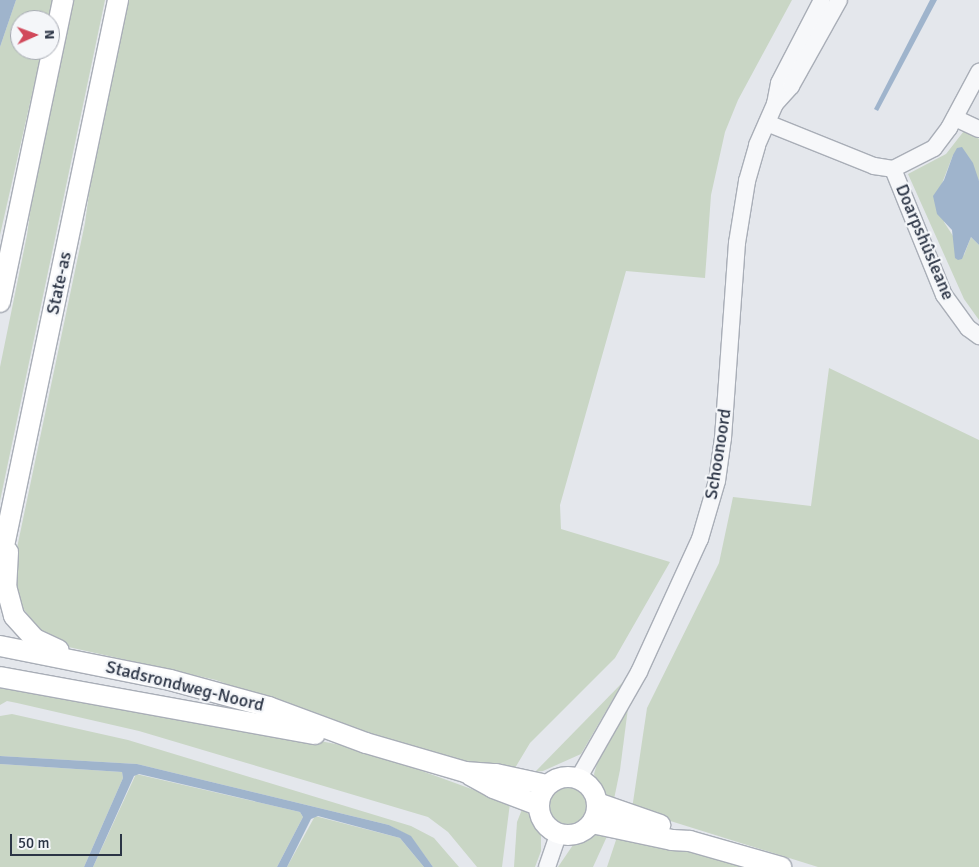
<!DOCTYPE html>
<meta charset="utf-8">
<style>
body{margin:0}
#map{position:relative;width:979px;height:867px;overflow:hidden;background:#e4e7ec;font-family:Signika,sans-serif}
div>[style]{position:absolute}
[style*='--x']{left:calc(var(--x)*1px);top:calc(var(--y)*1px);width:calc(var(--w)*1px);rotate:calc(var(--a)*1deg)}
.green>*{inset:0;background:#c9d6c5}
.round{border-radius:50%}
.water>*{inset:0;background:#9fb4cc}
.roads{filter:drop-shadow(1px 0 #a9aeb7) drop-shadow(-1px 0 #a9aeb7) drop-shadow(0 1px #a9aeb7) drop-shadow(0 -1px #a9aeb7)}
.minor>*{height:16px;margin:-8px;padding:0 8px;transform-origin:8px;border-radius:8px;background:#f7f8fa}
.major>*{height:20px;margin:-10px;padding:0 10px;transform-origin:10px;border-radius:10px;background:#fff}
.major>.ring{margin:-10px;padding:0;box-sizing:content-box;background:none;border:20px solid #fff;border-radius:50%}
span{translate:-50% -50%;white-space:nowrap;text-align:center;line-height:1.15;-webkit-text-stroke:4.5px #f4f6f9;paint-order:stroke}
.street-label{font-size:18px;color:#2b3445}
.north{position:absolute;left:10px;top:10px;width:50px;height:50px;box-sizing:border-box;background:#f4f6f9;border:1px solid #a4a8b1;border-radius:50%;rotate:88deg;font-size:14px;font-weight:700;line-height:20px;text-align:center;color:#2b3445}
.north::after{content:'';display:block;margin:auto;width:18px;height:22px;background:#d1495b;clip-path:polygon(50% 0,100% 100%,50% 72%,0 100%)}
.scale{position:absolute;left:10px;top:834px;width:112px;height:22px;box-sizing:border-box;border:2px solid #2b3445;border-top:0;padding-left:6px;font-size:15px;line-height:18px;white-space:nowrap;color:#2b3445;-webkit-text-stroke:4px #f4f6f9;paint-order:stroke}
</style>
<div id="map">
<div class="green">
<i style="clip-path:polygon(16px 0,52px 0,48px 20px,20px 20px,20px 50px,42px 50px,0 235px,0 47px)"></i>
<i style="clip-path:polygon(70px 0,105px 0,0 501px,0 367px,27px 235px,40px 141px)"></i>
<i style="clip-path:polygon(123px 0,792px 0,738px 100px,725px 132px,711px 195px,705px 278px,626px 271px,560px 505px,561px 529px,670px 562px,615px 658px,530px 743px,512px 773px,462px 762px,308px 715px,216px 680px,64px 646px,44px 636px,19px 603px,13px 567px,85px 223px,98px 126px)"></i>
<i style="clip-path:polygon(964px 131px,971px 131px,979px 139px,979px 181px,953px 155px,941px 186px,944px 222px,955px 239px,955px 258px,964px 255px,971px 237px,979px 245px,979px 320px,964px 299px,908px 174px,946px 154px)"></i>
<i style="clip-path:polygon(829px 368px,979px 440px,979px 867px,818px 867px,632px 809px,647px 708px,719px 563px,733px 497px,811px 506px)"></i>
<i style="clip-path:polygon(623px 682px,581px 754px,543px 771px,535px 772px)"></i>
<i style="clip-path:polygon(0 683px,336px 744px,378px 755px,510px 803px,502px 867px,477px 867px,448px 832px,428px 817px,139px 731px,17px 703px,7px 701px,0 705px)"></i>
<i style="clip-path:polygon(628px 708px,620px 770px,613px 804px,598px 790px,594px 774px,599px 757px)"></i>
<i style="clip-path:polygon(12px 714px,128px 740px,411px 826px,434px 838px,459px 867px,433px 867px,411px 837px,389px 825px,137px 764px,0 756px,0 716px)"></i>
<i style="clip-path:polygon(0 764px,122px 772px,123px 778px,84px 867px,0 867px)"></i>
<i style="clip-path:polygon(136px 774px,300px 812px,303px 817px,277px 867px,93px 867px)"></i>
<i class="round" style="left:550px;top:788px;width:36px;height:36px"></i>
<i style="clip-path:polygon(523px 807px,541px 831px,541px 851px,535px 867px,514px 867px,517px 822px)"></i>
<i style="clip-path:polygon(315px 816px,400px 838px,424px 867px,287px 867px)"></i>
<i style="clip-path:polygon(601px 832px,609px 832px,593px 867px,558px 867px,575px 842px)"></i>
<i style="clip-path:polygon(618px 834px,687px 849px,752px 867px,607px 867px)"></i>
</div>
<div class="water">
<i style="clip-path:polygon(0 0,16px 0,0 47px)"></i>
<i style="clip-path:polygon(930px 0,937px 0,878px 111px,874px 109px)"></i>
<i style="clip-path:polygon(962px 147px,973px 163px,979px 181px,979px 245px,971px 237px,962px 259px,958px 260px,955px 258px,952px 230px,937px 214px,933px 196px,944px 180px,953px 155px,957px 148px)"></i>
<i style="clip-path:polygon(0 756px,137px 764px,389px 825px,411px 836px,433px 867px,424px 867px,400px 838px,318px 816px,311px 819px,287px 867px,277px 867px,303px 817px,300px 812px,139px 774px,134px 776px,93px 867px,84px 867px,123px 778px,122px 772px,0 764px)"></i>
</div>
<div class="roads">
<div class="minor">
<i style="--x:775;--y:104;--w:21;--a:-79"></i>
<i style="--x:779;--y:83;--w:93;--a:-62.6"></i>
<i style="--x:955;--y:118;--w:26;--a:25"></i>
<i style="--x:767;--y:123;--w:115;--a:21.9"></i>
<i style="--x:874;--y:166;--w:19;--a:9"></i>
<i style="--x:893;--y:169;--w:46;--a:-27.1"></i>
<i style="--x:934;--y:148;--w:25;--a:-53"></i>
<i style="--x:949;--y:128;--w:64;--a:-61.8"></i>
<i style="--x:893;--y:169;--w:136;--a:68"></i>
<i style="--x:944;--y:295;--w:41;--a:54"></i>
<i style="--x:968;--y:328;--w:14;--a:36"></i>
<i style="--x:578;--y:779;--w:123;--a:-60.3"></i>
<i style="--x:639;--y:672;--w:146;--a:-65.4"></i>
<i style="--x:700;--y:539;--w:60;--a:-73.7"></i>
<i style="--x:717;--y:481;--w:43;--a:-82.1"></i>
<i style="--x:723;--y:438;--w:196;--a:-85.9"></i>
<i style="--x:737;--y:243;--w:63;--a:-80.8"></i>
<i style="--x:747;--y:181;--w:37;--a:-74"></i>
<i style="--x:757;--y:145;--w:45;--a:-66.3"></i>
<i style="--x:775;--y:104;--w:24;--a:-48"></i>
<i style="--x:791;--y:86;--w:98;--a:-60.8"></i>
<i style="--x:547;--y:867;--w:36;--a:-71"></i>
</div>
<div class="major">
<i style="--x:0;--y:302;--w:309;--a:-78.2"></i>
<i style="--x:8;--y:552;--w:34;--a:93"></i>
<i style="--x:6;--y:586;--w:31;--a:75"></i>
<i style="--x:14;--y:616;--w:31;--a:48"></i>
<i style="--x:35;--y:639;--w:26;--a:25"></i>
<i style="--x:0;--y:565;--w:577;--a:-78.2"></i>
<i style="--x:0;--y:646;--w:173;--a:11.3"></i>
<i style="--x:170;--y:680;--w:103;--a:15.3"></i>
<i style="--x:269;--y:707;--w:103;--a:20.4"></i>
<i style="--x:366;--y:743;--w:103;--a:16.3"></i>
<i style="--x:465;--y:772;--w:31;--a:4"></i>
<i style="--x:496;--y:774;--w:52;--a:12.2"></i>
<i style="--x:0;--y:677;--w:320;--a:10.3"></i>
<i style="--x:470;--y:775;--w:26;--a:29"></i>
<i style="--x:493;--y:788;--w:48;--a:20.7"></i>
<i class="ring" style="left:539px;top:777px;width:38px;height:38px"></i>
<i style="--x:597;--y:803;--w:67;--a:19.2"></i>
<i style="--x:592;--y:823;--w:82;--a:12"></i>
<i style="--x:672;--y:840;--w:18;--a:3"></i>
<i style="--x:690;--y:841;--w:95;--a:15.9"></i>
</div>
</div>
<div class="street-label">
<span style="left:925px;top:242px;rotate:67deg">Doarpshûsleane</span>
<span style="left:59px;top:283px;rotate:-78deg">State-as</span>
<span style="left:718px;top:454px;rotate:-81deg">Schoonoord</span>
<span style="left:185px;top:686px;rotate:14deg">Stadsrondweg-Noord</span>
</div>
<div class="north">N</div>
<div class="scale">50 m</div>
</div>
